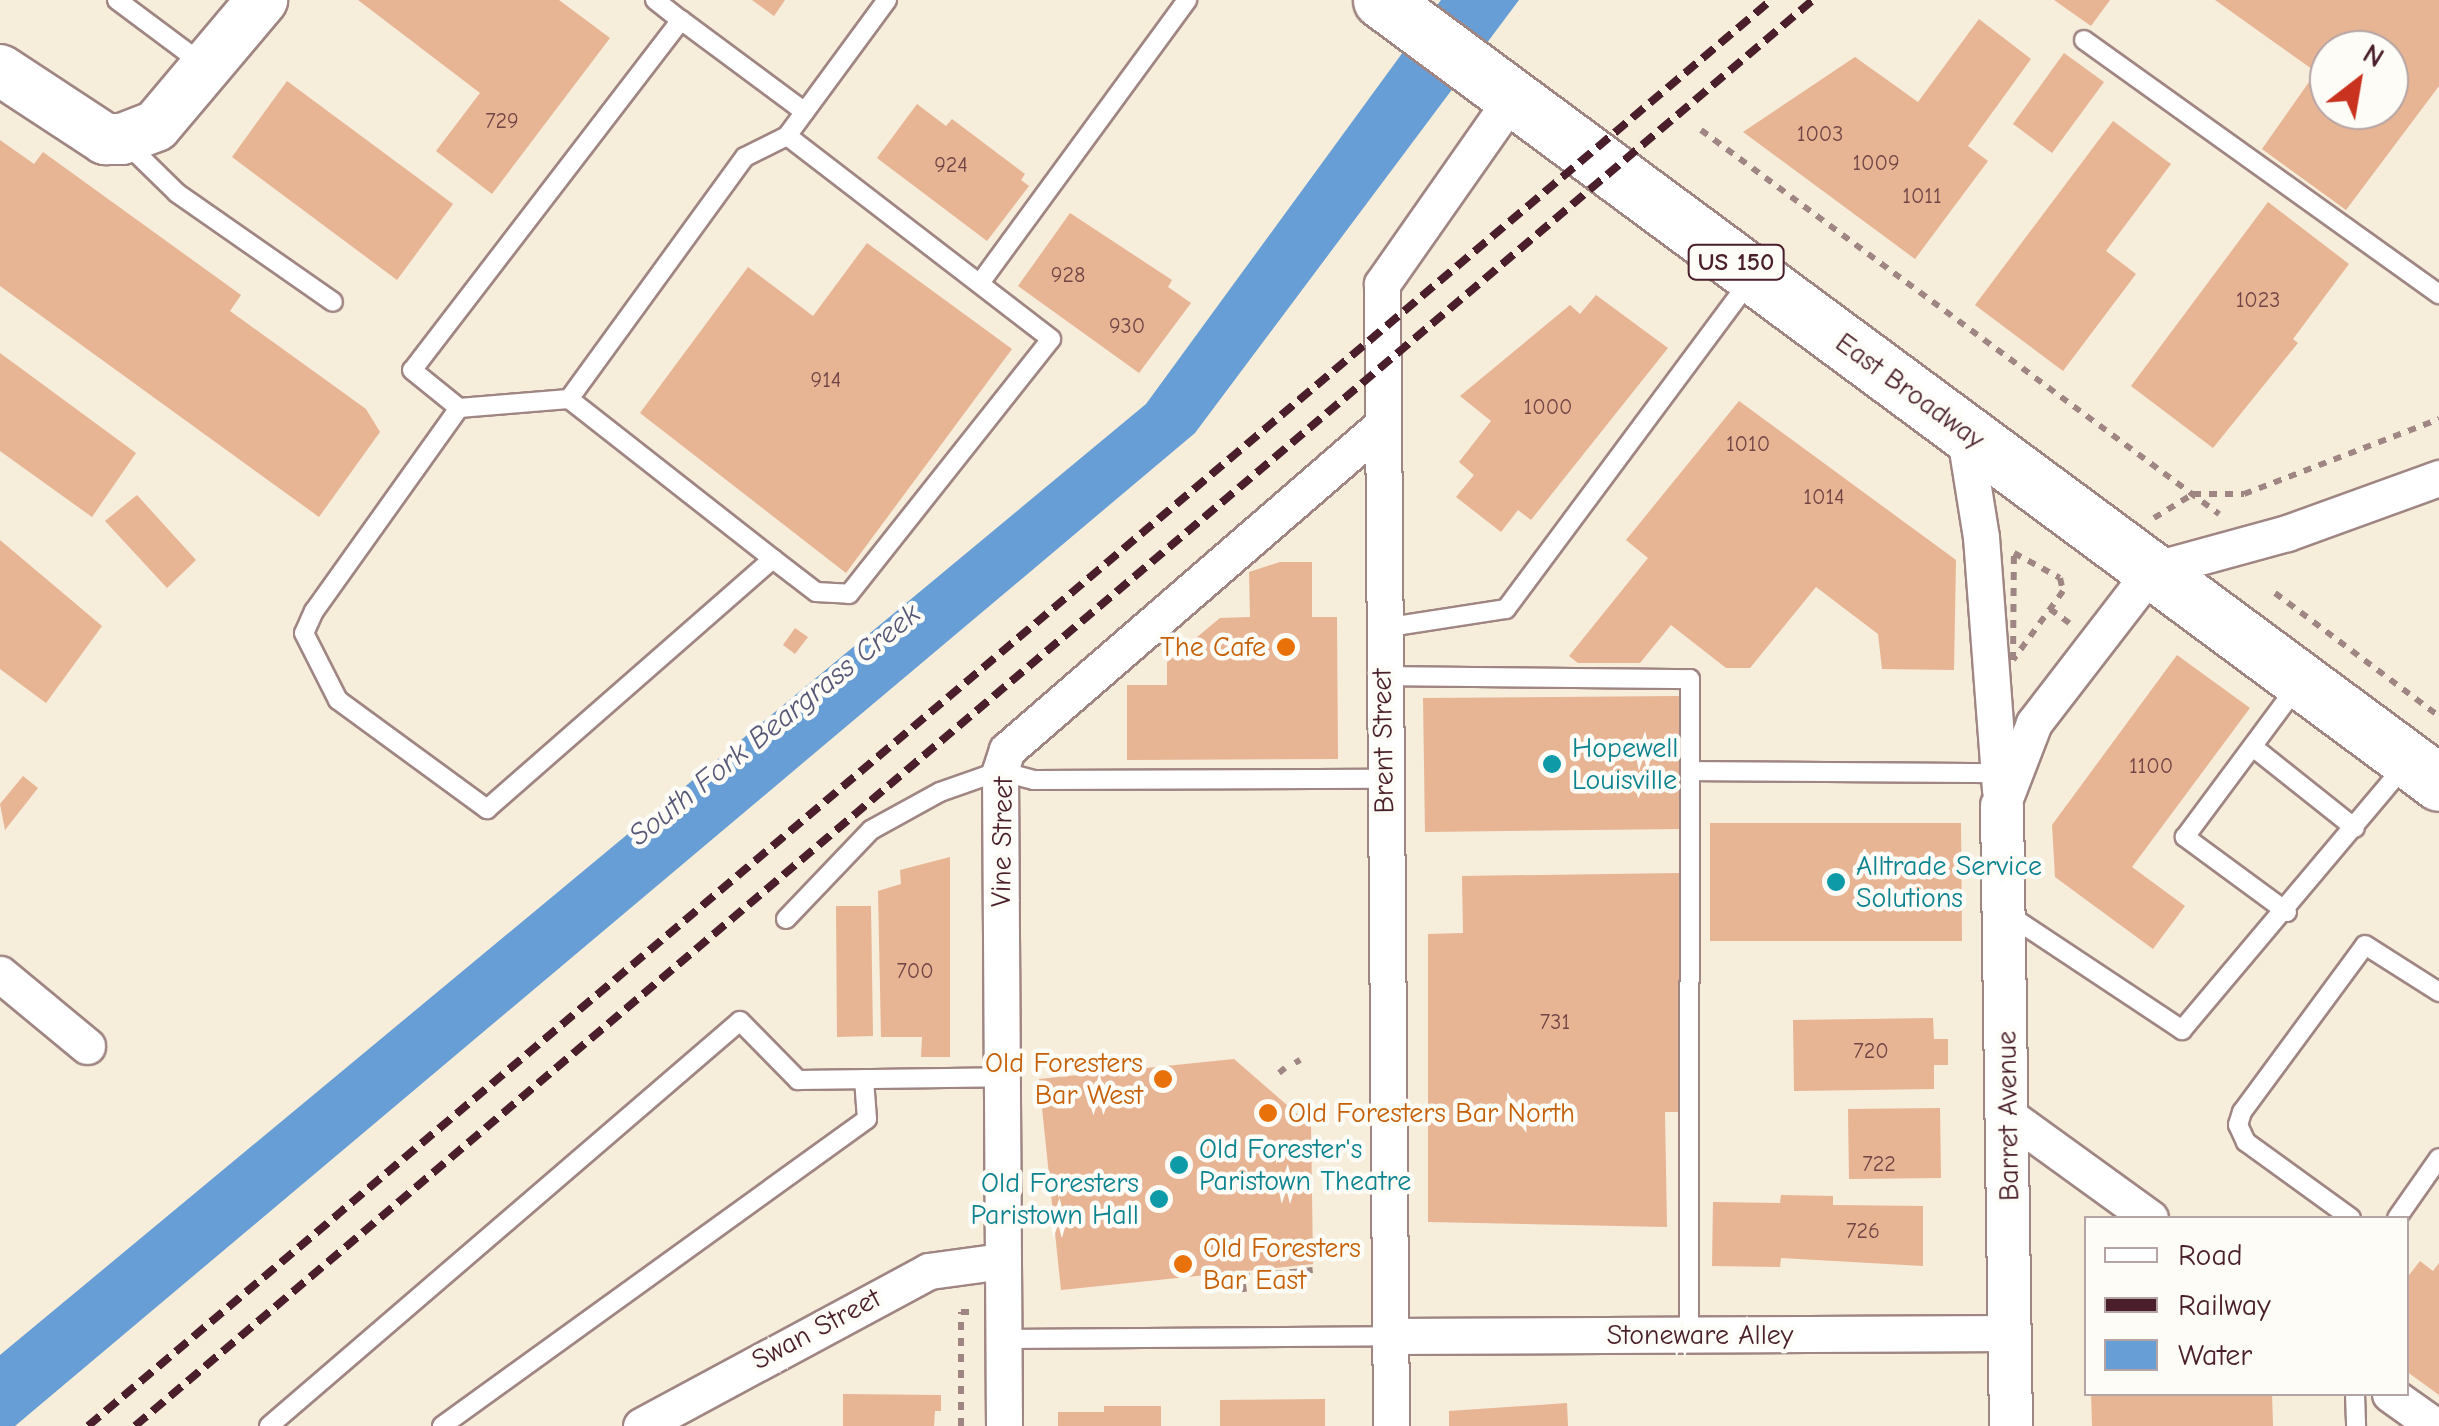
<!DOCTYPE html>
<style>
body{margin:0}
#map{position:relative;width:2439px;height:1426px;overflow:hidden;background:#f6eddb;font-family:"Comic Neue",sans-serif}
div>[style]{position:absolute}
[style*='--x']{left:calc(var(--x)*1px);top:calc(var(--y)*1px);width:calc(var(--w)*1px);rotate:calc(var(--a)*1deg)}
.water>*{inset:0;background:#669ed5}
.building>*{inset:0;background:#e7b494}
.path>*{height:6px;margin-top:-3px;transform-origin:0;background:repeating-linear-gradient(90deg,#a08683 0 8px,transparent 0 16px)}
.roads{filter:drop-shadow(2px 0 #a08683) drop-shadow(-2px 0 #a08683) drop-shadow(0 2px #a08683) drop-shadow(0 -2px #a08683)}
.service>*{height:18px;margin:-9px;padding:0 9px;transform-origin:9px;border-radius:9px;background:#fff}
.minor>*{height:35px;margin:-17.5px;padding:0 17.5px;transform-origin:17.5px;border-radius:17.5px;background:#fff}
.tertiary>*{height:42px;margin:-21px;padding:0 21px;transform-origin:21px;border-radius:21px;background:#fff}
.secondary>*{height:50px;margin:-25px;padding:0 25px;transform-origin:25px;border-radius:25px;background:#fff}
.primary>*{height:55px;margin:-27.5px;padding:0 27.5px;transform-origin:27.5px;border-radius:27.5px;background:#fff}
.rail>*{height:8px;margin-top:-4px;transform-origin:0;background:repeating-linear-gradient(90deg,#4a1f2b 0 15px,transparent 0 23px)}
.dots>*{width:28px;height:28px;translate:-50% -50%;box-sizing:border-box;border:5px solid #fdfcf7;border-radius:50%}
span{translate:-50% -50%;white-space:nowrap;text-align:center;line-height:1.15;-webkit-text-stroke:9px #fdfcf7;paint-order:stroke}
.number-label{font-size:22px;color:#714445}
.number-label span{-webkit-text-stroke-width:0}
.shield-label span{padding:2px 8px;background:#fdfcf7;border:2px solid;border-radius:8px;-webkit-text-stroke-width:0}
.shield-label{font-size:25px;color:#4a1f2b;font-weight:700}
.street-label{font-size:28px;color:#4a1f2b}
.food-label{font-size:28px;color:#c56008}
.right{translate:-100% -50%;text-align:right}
.left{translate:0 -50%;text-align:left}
.culture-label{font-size:28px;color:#0d838f}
.water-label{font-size:30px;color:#575877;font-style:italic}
.legend{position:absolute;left:2084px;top:1216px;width:325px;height:180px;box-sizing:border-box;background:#fdfcf7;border:2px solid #b5a4a5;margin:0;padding:12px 18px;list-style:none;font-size:30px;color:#4a1f2b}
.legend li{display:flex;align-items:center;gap:20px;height:50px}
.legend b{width:50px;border:2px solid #b5a4a5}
.north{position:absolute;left:2309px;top:30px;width:100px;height:100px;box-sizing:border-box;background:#fdfcf7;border:2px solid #b5a4a5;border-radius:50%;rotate:31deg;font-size:28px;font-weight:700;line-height:40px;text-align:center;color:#4a1f2b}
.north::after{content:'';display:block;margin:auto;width:35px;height:45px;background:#c8321e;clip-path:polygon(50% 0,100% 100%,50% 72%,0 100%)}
</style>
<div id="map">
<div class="water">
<i style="clip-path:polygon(1441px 0,1519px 0,1195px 433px,15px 1426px,0 1426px,0 1355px,1146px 404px)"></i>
</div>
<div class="building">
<i style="clip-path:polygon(358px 0,559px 0,610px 38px,492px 194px,436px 151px,480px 93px)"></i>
<i style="clip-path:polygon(752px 0,785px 0,774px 16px)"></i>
<i style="clip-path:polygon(2054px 0,2110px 0,2091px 26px)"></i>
<i style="clip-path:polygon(evenodd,2215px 0,2439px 0,2439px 86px,2346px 210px,2262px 149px,2316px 72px,2215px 0,2329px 50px,2389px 50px,2389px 110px,2329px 110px,2329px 50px)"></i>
<i style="clip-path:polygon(1979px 19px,2031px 59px,1968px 146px,1988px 161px,1915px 259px,1743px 132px,1855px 57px,1918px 102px)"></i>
<i style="clip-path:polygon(2064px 53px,2104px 82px,2052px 153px,2013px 124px)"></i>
<i style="clip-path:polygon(287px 81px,453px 204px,397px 280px,232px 157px)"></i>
<i style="clip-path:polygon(917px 104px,946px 126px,952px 119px,1025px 174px,1021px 180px,1029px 186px,987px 241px,877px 158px)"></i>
<i style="clip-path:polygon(2113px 121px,2171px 164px,2106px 251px,2136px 274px,2063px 371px,1975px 305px)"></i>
<i style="clip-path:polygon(0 140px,34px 164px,43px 152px,241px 295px,230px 311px,366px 409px,380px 432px,319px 517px,0 286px)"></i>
<i style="clip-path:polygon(2268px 202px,2349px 264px,2293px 339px,2298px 343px,2213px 448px,2131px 386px)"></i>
<i style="clip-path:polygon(1070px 213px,1172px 280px,1168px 287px,1191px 303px,1139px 373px,1018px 286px)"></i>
<i style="clip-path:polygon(867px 243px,1012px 349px,846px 573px,640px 413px,748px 267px,813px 316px)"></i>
<i style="clip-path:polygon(1596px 295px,1668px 348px,1531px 520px,1518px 510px,1501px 532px,1456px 497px,1474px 475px,1459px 462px,1491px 421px,1460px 396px,1570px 305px,1580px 314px)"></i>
<i style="clip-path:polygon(0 353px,136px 453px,92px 517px,0 451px)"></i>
<i style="clip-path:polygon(1739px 401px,1956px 560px,1954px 670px,1882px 669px,1878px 634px,1816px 587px,1750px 668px,1726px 668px,1671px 625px,1640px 663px,1578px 663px,1569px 656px,1648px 558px,1626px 540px)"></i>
<i style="clip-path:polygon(137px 495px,196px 560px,167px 588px,105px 521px)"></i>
<i style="clip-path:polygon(0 540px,102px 626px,46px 703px,0 669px)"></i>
<i style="clip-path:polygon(1280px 562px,1312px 562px,1312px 617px,1337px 617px,1338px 759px,1127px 760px,1127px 685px,1167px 685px,1167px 662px,1220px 618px,1250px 617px,1249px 572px)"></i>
<i style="clip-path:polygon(795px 628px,808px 637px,795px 654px,783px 645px)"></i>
<i style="clip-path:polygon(2177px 655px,2250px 708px,2132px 867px,2185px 906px,2153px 949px,2055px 877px,2052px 825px)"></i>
<i style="clip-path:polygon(1679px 696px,1680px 829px,1425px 832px,1423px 698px)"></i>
<i style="clip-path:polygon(23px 776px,38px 788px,5px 830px,0 804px)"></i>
<i style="clip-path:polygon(1710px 823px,1961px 823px,1962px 941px,1710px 941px)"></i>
<i style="clip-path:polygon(950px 857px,950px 1057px,921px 1057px,922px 1037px,881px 1037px,878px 891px,901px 884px,900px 870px)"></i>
<i style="clip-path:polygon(1680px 873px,1684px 1112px,1665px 1112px,1667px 1227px,1428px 1222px,1428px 934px,1463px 933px,1462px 876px)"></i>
<i style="clip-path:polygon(836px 906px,871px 906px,873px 1036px,837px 1037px)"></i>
<i style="clip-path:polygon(1933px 1018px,1934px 1039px,1948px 1039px,1948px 1065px,1934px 1065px,1934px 1089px,1794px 1091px,1793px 1020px)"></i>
<i style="clip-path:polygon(1234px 1059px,1311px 1126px,1313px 1264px,1061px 1290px,1039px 1079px)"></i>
<i style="clip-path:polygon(1940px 1108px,1941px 1178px,1849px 1179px,1848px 1109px)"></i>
<i style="clip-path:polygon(1781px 1195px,1833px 1196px,1833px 1205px,1923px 1206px,1923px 1266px,1781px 1258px,1780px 1267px,1712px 1266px,1713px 1202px,1780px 1203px)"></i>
<i style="clip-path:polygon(2420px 1261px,2433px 1271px,2439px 1263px,2439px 1395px,2406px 1371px,2406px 1279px)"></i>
<i style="clip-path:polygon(843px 1394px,941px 1395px,941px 1411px,935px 1411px,934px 1426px,843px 1426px)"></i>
<i style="clip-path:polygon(2091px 1394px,2272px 1394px,2273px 1426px,2092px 1426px)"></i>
<i style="clip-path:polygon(1325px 1399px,1325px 1426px,1220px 1426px,1220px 1400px)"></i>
<i style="clip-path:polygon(1567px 1403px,1568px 1426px,1449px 1426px,1449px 1411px)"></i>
<i style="clip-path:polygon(1104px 1406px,1161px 1406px,1161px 1426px,1058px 1426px,1058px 1412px,1104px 1412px)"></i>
</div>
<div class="path">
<i style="--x:1701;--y:130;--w:645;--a:36.55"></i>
<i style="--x:2154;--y:518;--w:46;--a:-31.6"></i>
<i style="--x:2193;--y:494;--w:51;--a:0"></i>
<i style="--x:2244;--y:494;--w:209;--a:-21"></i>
<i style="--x:2014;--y:553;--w:52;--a:28.5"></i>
<i style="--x:2060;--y:578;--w:13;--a:77"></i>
<i style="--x:2063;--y:591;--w:85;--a:125.9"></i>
<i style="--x:2013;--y:660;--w:107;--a:-89.5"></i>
<i style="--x:2275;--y:593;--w:205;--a:36.9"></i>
<i style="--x:2050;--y:609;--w:24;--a:36"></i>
<i style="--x:1295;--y:1063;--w:6;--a:-31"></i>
<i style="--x:1279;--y:1073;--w:8;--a:-40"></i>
<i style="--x:1244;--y:1292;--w:15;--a:-98"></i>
<i style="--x:1242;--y:1277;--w:71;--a:-5.6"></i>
<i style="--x:961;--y:1426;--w:114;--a:-90"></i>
<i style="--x:961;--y:1312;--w:9;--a:0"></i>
</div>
<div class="roads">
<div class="service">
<i style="--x:117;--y:0;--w:107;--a:36.7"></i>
<i style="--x:655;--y:0;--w:33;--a:38"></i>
<i style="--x:681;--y:20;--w:441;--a:127.5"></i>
<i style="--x:412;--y:370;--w:60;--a:39"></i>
<i style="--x:459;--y:408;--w:249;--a:125.5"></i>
<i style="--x:314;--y:611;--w:24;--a:114"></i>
<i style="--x:304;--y:633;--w:75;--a:63.1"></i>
<i style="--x:338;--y:700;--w:185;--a:36.2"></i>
<i style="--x:487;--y:809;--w:380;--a:-41.2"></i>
<i style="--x:773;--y:559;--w:54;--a:37.5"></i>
<i style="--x:816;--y:592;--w:33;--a:3"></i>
<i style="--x:849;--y:594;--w:325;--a:-51.6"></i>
<i style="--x:1051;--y:339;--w:333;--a:-142.4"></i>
<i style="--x:787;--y:136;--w:169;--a:-53.7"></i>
<i style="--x:681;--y:20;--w:154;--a:36.6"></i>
<i style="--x:2084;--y:40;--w:437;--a:35.6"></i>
<i style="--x:126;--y:143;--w:71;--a:44.4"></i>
<i style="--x:177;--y:193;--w:190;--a:34.9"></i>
<i style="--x:980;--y:283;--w:351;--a:-53.8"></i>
<i style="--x:569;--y:399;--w:299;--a:-54"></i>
<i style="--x:745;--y:157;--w:47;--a:-26.6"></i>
<i style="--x:459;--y:408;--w:110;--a:-4.7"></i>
<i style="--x:569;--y:399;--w:259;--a:38.1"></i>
<i style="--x:1383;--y:628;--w:124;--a:-8.8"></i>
<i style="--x:1506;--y:609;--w:409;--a:-53.4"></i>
<i style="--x:1383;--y:676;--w:307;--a:0.6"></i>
<i style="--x:1690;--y:679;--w:656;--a:90.09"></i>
<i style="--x:2253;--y:747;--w:130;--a:38.5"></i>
<i style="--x:1691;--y:771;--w:308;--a:0.4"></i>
<i style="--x:2287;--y:912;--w:127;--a:-143.7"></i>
<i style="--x:2185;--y:837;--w:189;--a:-53.4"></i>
<i style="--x:2009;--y:915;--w:208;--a:33.6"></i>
<i style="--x:2182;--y:1030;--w:346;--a:-49.9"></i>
<i style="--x:786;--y:919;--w:123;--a:-46.3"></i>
<i style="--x:871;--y:830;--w:79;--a:-28.8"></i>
<i style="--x:940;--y:792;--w:64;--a:-19.3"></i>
<i style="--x:1000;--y:771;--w:35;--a:15"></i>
<i style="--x:1034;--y:780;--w:350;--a:-0.2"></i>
<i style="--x:2351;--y:1218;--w:130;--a:-144.1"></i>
<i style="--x:2246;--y:1142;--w:19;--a:-115"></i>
<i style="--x:2238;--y:1125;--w:14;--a:-73"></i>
<i style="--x:2242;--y:1112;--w:207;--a:-53.6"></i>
<i style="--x:2365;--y:945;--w:88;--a:32.4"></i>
<i style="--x:2397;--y:1218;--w:73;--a:-55"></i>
<i style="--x:1004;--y:1339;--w:386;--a:-0.4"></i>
<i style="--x:2355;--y:1394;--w:32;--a:88"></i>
<i style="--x:269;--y:1426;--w:621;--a:-40.69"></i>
<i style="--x:740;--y:1021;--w:83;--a:45.5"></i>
<i style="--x:798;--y:1080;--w:204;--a:-0.8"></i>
<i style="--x:442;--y:1426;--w:524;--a:-35.84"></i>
<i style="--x:867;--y:1119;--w:40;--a:-94.3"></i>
</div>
<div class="minor">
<i style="--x:1964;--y:431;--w:107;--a:80.9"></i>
<i style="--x:1981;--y:537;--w:254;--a:85.7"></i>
<i style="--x:2002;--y:806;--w:89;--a:-68.9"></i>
<i style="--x:2034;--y:723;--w:193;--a:-52.4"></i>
<i style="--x:2152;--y:570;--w:140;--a:-15.3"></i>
<i style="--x:2287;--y:533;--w:162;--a:-19.9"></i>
<i style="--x:0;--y:974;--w:113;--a:39.6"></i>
<i style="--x:2009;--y:1116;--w:174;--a:35.9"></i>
<i style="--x:1390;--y:1336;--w:621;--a:-0.28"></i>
<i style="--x:2390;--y:1394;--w:55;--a:35.4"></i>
<i style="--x:641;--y:1426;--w:327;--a:-28.3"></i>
<i style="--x:929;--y:1271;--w:74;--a:-7.8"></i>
<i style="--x:1004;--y:1426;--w:655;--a:-90.35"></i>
<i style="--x:1000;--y:771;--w:22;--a:-72"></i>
<i style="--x:1007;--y:750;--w:491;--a:-40.9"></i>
<i style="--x:1391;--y:1426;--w:1142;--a:-90.45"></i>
<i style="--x:1382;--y:284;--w:228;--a:-55"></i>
</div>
<div class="tertiary">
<i style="--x:2002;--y:806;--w:620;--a:89.17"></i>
</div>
<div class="secondary">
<i style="--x:0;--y:70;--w:126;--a:33.3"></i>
<i style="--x:105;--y:139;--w:17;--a:0"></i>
<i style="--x:122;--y:139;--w:36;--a:-21"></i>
<i style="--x:156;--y:126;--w:165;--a:-49.9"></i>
</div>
<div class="primary">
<i style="--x:1381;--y:0;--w:1316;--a:36.5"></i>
</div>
</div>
<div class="rail">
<i style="--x:88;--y:1426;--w:2206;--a:-40.27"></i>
<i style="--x:135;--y:1426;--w:2202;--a:-40.36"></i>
</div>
<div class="dots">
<i style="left:1286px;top:647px;background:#e8710a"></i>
<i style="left:1552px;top:764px;background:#0f9aa8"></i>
<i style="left:1836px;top:882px;background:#0f9aa8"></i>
<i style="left:1163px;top:1079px;background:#e8710a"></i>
<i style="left:1268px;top:1113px;background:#e8710a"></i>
<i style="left:1179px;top:1165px;background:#0f9aa8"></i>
<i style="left:1159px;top:1199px;background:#0f9aa8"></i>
<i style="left:1183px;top:1264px;background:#e8710a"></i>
</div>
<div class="number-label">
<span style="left:502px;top:122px">729</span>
<span style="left:1820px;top:135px">1003</span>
<span style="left:1876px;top:164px">1009</span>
<span style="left:951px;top:166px">924</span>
<span style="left:1922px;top:197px">1011</span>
<span style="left:1068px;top:276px">928</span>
<span style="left:2258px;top:301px">1023</span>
<span style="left:1127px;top:327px">930</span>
<span style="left:826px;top:381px">914</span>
<span style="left:1548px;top:408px">1000</span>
<span style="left:1748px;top:445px">1010</span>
<span style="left:1824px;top:498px">1014</span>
<span style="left:2151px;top:767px">1100</span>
<span style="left:915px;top:972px">700</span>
<span style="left:1555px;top:1023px">731</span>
<span style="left:1871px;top:1052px">720</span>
<span style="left:1879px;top:1165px">722</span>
<span style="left:1863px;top:1232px">726</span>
</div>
<div class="shield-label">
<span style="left:1736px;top:262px">US 150</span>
</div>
<div class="street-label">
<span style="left:1910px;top:391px;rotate:36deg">East Broadway</span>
<span style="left:1383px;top:741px;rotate:-91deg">Brent Street</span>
<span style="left:1002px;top:842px;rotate:-89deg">Vine Street</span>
<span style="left:2008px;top:1116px;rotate:-91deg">Barret Avenue</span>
<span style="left:816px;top:1329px;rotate:-28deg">Swan Street</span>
<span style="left:1700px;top:1335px">Stoneware Alley</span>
</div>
<div class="food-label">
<span class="right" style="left:1266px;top:647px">The Cafe</span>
<span class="right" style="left:1143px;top:1079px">Old Foresters<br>Bar West</span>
<span class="left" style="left:1288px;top:1113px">Old Foresters Bar North</span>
<span class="left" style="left:1203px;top:1264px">Old Foresters<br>Bar East</span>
</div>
<div class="culture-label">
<span class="left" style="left:1572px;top:764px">Hopewell<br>Louisville</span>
<span class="left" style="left:1856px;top:882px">Alltrade Service<br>Solutions</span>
<span class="left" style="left:1199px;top:1165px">Old Forester's<br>Paristown Theatre</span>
<span class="right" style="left:1139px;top:1199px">Old Foresters<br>Paristown Hall</span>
</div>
<div class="water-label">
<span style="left:775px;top:725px;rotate:-39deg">South Fork Beargrass Creek</span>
</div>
<ul class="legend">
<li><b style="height:12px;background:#fff"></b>Road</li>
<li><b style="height:12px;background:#4a1f2b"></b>Railway</li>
<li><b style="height:28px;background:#669ed5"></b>Water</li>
</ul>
<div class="north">N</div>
</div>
